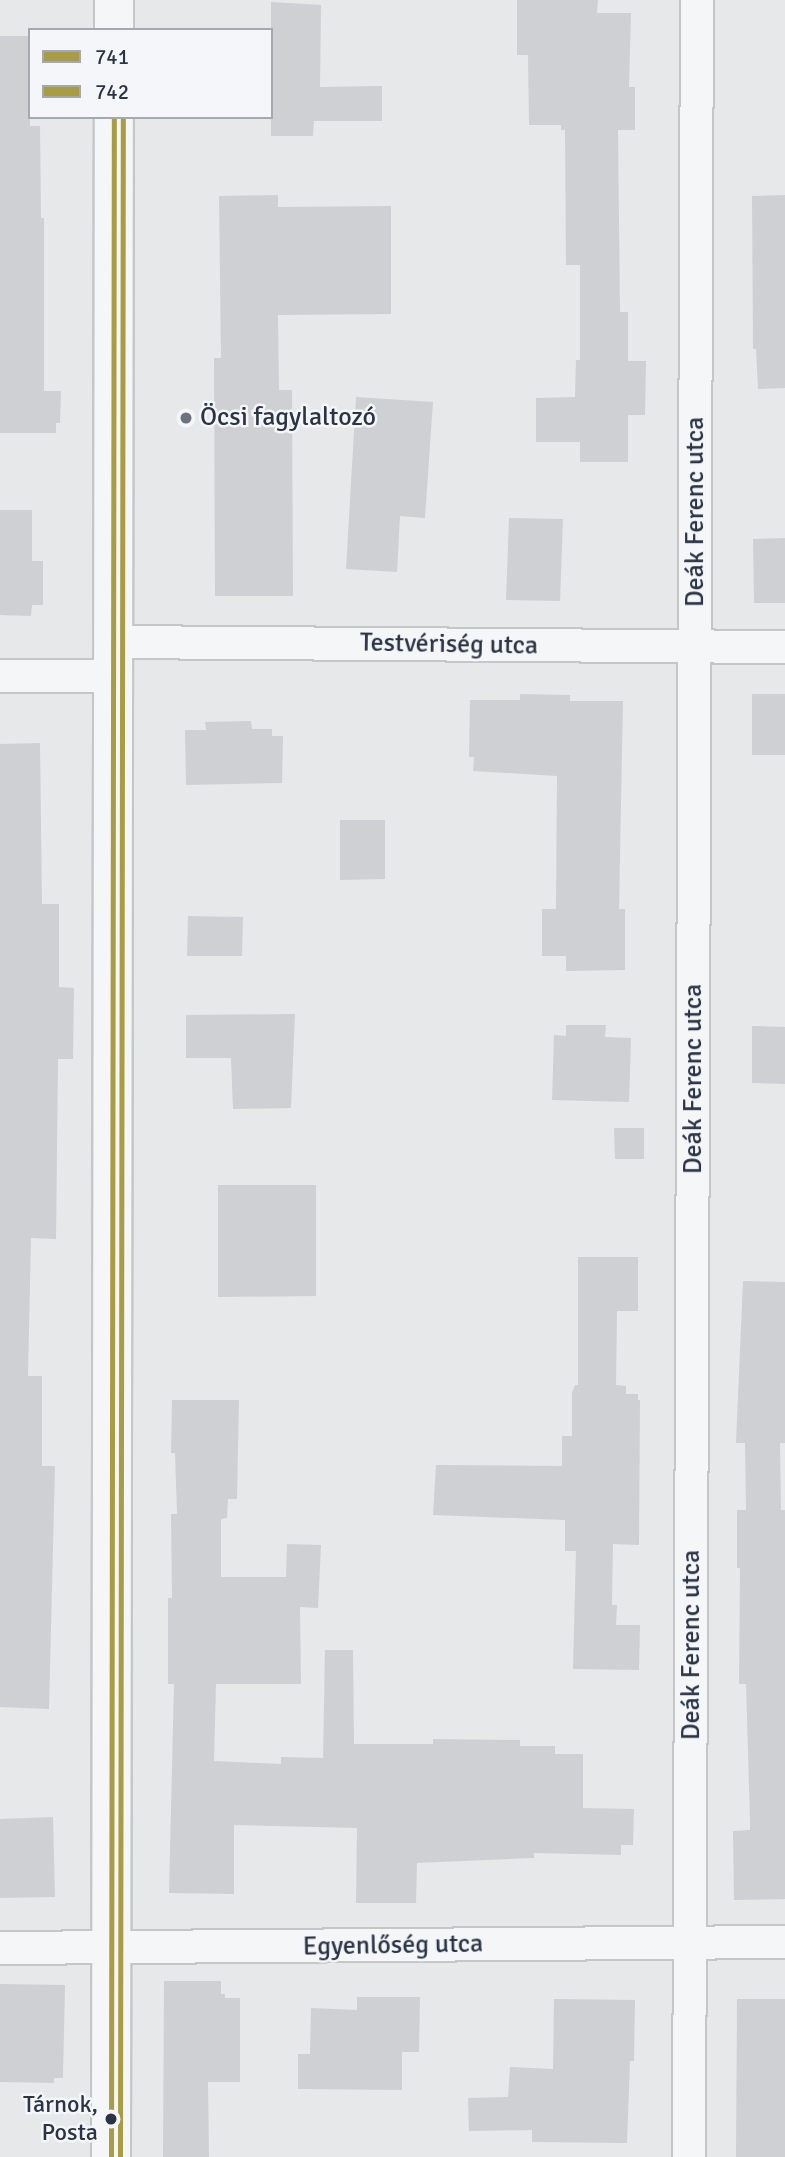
<!DOCTYPE html>
<meta charset="utf-8">
<style>
body{margin:0}
#map{position:relative;width:785px;height:2157px;overflow:hidden;background:#e6e8ea;font-family:Signika,sans-serif}
div>[style]{position:absolute}
[style*='--x']{left:calc(var(--x)*1px);top:calc(var(--y)*1px);width:calc(var(--w)*1px);rotate:calc(var(--a)*1deg)}
.building>*{inset:0;background:#ced0d3}
.roads{filter:drop-shadow(2px 0 #c4c6c8) drop-shadow(-2px 0 #c4c6c8) drop-shadow(0 2px #c4c6c8) drop-shadow(0 -2px #c4c6c8)}
.minor>*{height:32px;margin:-16px;padding:0 16px;transform-origin:16px;border-radius:16px;background:#f5f6f7}
.tertiary>*{height:38px;margin:-19px;padding:0 19px;transform-origin:19px;border-radius:19px;background:#f5f6f7}
.bus-1>*{height:5px;margin:-2.5px;padding:0 2.5px;transform-origin:2.5px;border-radius:2.5px;background:#a89c44}
.bus-2>*{height:5px;margin:-2.5px;padding:0 2.5px;transform-origin:2.5px;border-radius:2.5px;background:#a89c44}
.dots>*{width:19px;height:19px;translate:-50% -50%;box-sizing:border-box;border:4px solid #f4f6f9;border-radius:50%}
span{translate:-50% -50%;white-space:nowrap;text-align:center;line-height:1.15;-webkit-text-stroke:5px #f4f6f9;paint-order:stroke}
.bus-label{font-size:24px;color:#2b3445}
.right{translate:-100% -50%;text-align:right}
.poi-label{font-size:26px;color:#2b3445}
.left{translate:0 -50%;text-align:left}
.street-label{font-size:26px;color:#2b3445}
.legend{position:absolute;left:28px;top:28px;width:245px;height:91px;box-sizing:border-box;background:#f4f6f9;border:2px solid #a4a8b1;margin:0;padding:9px 12px;list-style:none;font-size:21px;color:#2b3445}
.legend li{display:flex;align-items:center;gap:14px;height:35px}
.legend b{width:35px;border:2px solid #a4a8b1}
</style>
<div id="map">
<div class="building">
<i style="clip-path:polygon(517px 0,598px 0,597px 13px,631px 13px,629px 87px,635px 87px,635px 130px,618px 130px,620px 312px,628px 312px,628px 361px,646px 361px,645px 415px,628px 415px,628px 462px,580px 462px,580px 442px,536px 442px,536px 398px,575px 397px,576px 360px,580px 360px,580px 265px,566px 265px,565px 130px,561px 130px,561px 125px,529px 125px,528px 55px,517px 55px)"></i>
<i style="clip-path:polygon(271px 2px,321px 5px,320px 87px,382px 86px,382px 121px,314px 121px,313px 136px,271px 136px)"></i>
<i style="clip-path:polygon(0 36px,30px 36px,30px 126px,40px 126px,41px 218px,44px 218px,44px 391px,61px 391px,60px 423px,56px 423px,56px 433px,0 433px)"></i>
<i style="clip-path:polygon(278px 195px,278px 207px,391px 206px,391px 314px,278px 315px,279px 390px,292px 390px,293px 596px,215px 596px,214px 358px,221px 358px,219px 196px)"></i>
<i style="clip-path:polygon(785px 195px,785px 388px,758px 389px,756px 349px,753px 349px,752px 196px)"></i>
<i style="clip-path:polygon(356px 397px,433px 402px,425px 518px,400px 516px,397px 572px,346px 569px)"></i>
<i style="clip-path:polygon(0 510px,32px 510px,32px 561px,43px 561px,43px 605px,32px 605px,31px 616px,0 615px)"></i>
<i style="clip-path:polygon(509px 518px,563px 519px,560px 601px,506px 600px)"></i>
<i style="clip-path:polygon(785px 538px,785px 603px,754px 603px,753px 539px)"></i>
<i style="clip-path:polygon(520px 694px,570px 695px,570px 701px,623px 701px,619px 909px,625px 909px,625px 970px,566px 971px,566px 956px,542px 956px,542px 909px,556px 909px,557px 776px,473px 771px,474px 757px,469px 757px,470px 700px,520px 700px)"></i>
<i style="clip-path:polygon(752px 694px,785px 694px,785px 755px,752px 755px)"></i>
<i style="clip-path:polygon(251px 721px,252px 729px,272px 729px,272px 736px,283px 736px,282px 783px,186px 785px,185px 730px,206px 730px,205px 722px)"></i>
<i style="clip-path:polygon(40px 743px,42px 904px,59px 904px,59px 987px,74px 988px,73px 1059px,58px 1059px,56px 1239px,31px 1238px,28px 1376px,42px 1376px,42px 1466px,55px 1466px,49px 1709px,0 1707px,0 744px)"></i>
<i style="clip-path:polygon(340px 820px,385px 820px,385px 879px,340px 880px)"></i>
<i style="clip-path:polygon(188px 916px,243px 917px,242px 956px,187px 956px)"></i>
<i style="clip-path:polygon(295px 1014px,291px 1108px,233px 1109px,231px 1058px,186px 1058px,186px 1015px)"></i>
<i style="clip-path:polygon(566px 1025px,606px 1025px,605px 1037px,631px 1038px,629px 1102px,552px 1100px,554px 1035px,566px 1036px)"></i>
<i style="clip-path:polygon(752px 1026px,785px 1027px,785px 1084px,752px 1083px)"></i>
<i style="clip-path:polygon(614px 1128px,644px 1128px,644px 1159px,615px 1159px)"></i>
<i style="clip-path:polygon(218px 1185px,316px 1185px,316px 1296px,218px 1297px)"></i>
<i style="clip-path:polygon(578px 1257px,638px 1257px,638px 1311px,617px 1311px,616px 1385px,626px 1386px,626px 1394px,638px 1394px,638px 1400px,640px 1400px,639px 1545px,613px 1544px,612px 1605px,617px 1605px,616px 1625px,640px 1625px,639px 1670px,573px 1669px,576px 1551px,565px 1551px,565px 1520px,433px 1515px,436px 1465px,562px 1466px,562px 1436px,572px 1436px,572px 1393px,575px 1385px,578px 1385px)"></i>
<i style="clip-path:polygon(743px 1281px,785px 1282px,785px 1443px,780px 1443px,781px 1510px,785px 1510px,785px 1899px,734px 1900px,733px 1831px,750px 1830px,750px 1820px,746px 1684px,739px 1684px,740px 1568px,737px 1568px,737px 1510px,746px 1510px,745px 1443px,736px 1443px)"></i>
<i style="clip-path:polygon(172px 1400px,239px 1400px,237px 1499px,228px 1499px,227px 1518px,221px 1519px,221px 1577px,286px 1577px,287px 1544px,321px 1545px,318px 1608px,300px 1607px,301px 1684px,216px 1684px,214px 1761px,281px 1764px,281px 1757px,323px 1758px,325px 1650px,353px 1650px,354px 1744px,433px 1744px,433px 1739px,520px 1740px,520px 1746px,555px 1746px,555px 1754px,583px 1754px,583px 1808px,634px 1809px,633px 1845px,621px 1845px,621px 1855px,534px 1853px,534px 1858px,417px 1863px,416px 1903px,356px 1903px,357px 1828px,234px 1825px,234px 1894px,169px 1893px,174px 1684px,168px 1684px,168px 1598px,172px 1598px,171px 1514px,177px 1514px,175px 1453px,171px 1453px)"></i>
<i style="clip-path:polygon(53px 1817px,55px 1897px,0 1898px,0 1819px)"></i>
<i style="clip-path:polygon(164px 1981px,221px 1981px,221px 1994px,225px 1994px,225px 1998px,240px 1998px,240px 2082px,208px 2082px,209px 2157px,163px 2157px)"></i>
<i style="clip-path:polygon(0 1984px,65px 1985px,63px 2078px,54px 2078px,54px 2083px,0 2082px)"></i>
<i style="clip-path:polygon(357px 1997px,420px 1997px,419px 2052px,402px 2052px,402px 2090px,298px 2089px,298px 2054px,310px 2054px,311px 2008px,357px 2010px)"></i>
<i style="clip-path:polygon(554px 1999px,635px 2000px,634px 2061px,630px 2061px,627px 2143px,532px 2142px,532px 2130px,469px 2131px,468px 2098px,508px 2097px,510px 2067px,553px 2069px)"></i>
<i style="clip-path:polygon(737px 1999px,785px 1999px,785px 2157px,736px 2157px)"></i>
</div>
<div class="roads">
<div class="minor">
<i style="--x:113;--y:642;--w:672;--a:0.43"></i>
<i style="--x:0;--y:676;--w:113;--a:0"></i>
<i style="--x:0;--y:1948;--w:785;--a:-0.44"></i>
<i style="--x:689;--y:2157;--w:2157;--a:-89.79"></i>
</div>
<div class="tertiary">
<i style="--x:114;--y:30;--w:30;--a:-90"></i>
<i style="--x:111;--y:2157;--w:2040;--a:-89.92"></i>
</div>
</div>
<div class="bus-1">
<i style="--x:111;--y:2157;--w:2040;--a:-89.92"></i>
</div>
<div class="bus-2">
<i style="--x:120;--y:2157;--w:2040;--a:-89.92"></i>
</div>
<div class="dots">
<i style="left:186px;top:418px;background:#6c737f"></i>
<i style="left:111px;top:2119px;background:#2b3445"></i>
</div>
<div class="bus-label">
<span class="right" style="left:98px;top:2119px">Tárnok,<br>Posta</span>
</div>
<div class="poi-label">
<span class="left" style="left:200px;top:418px">Öcsi fagylaltozó</span>
</div>
<div class="street-label">
<span style="left:696px;top:512px;rotate:-90deg">Deák Ferenc utca</span>
<span style="left:449px;top:645px;rotate:1deg">Testvériség utca</span>
<span style="left:694px;top:1079px;rotate:-90deg">Deák Ferenc utca</span>
<span style="left:692px;top:1645px;rotate:-90deg">Deák Ferenc utca</span>
<span style="left:393px;top:1946px;rotate:-1deg">Egyenlőség utca</span>
</div>
<ul class="legend">
<li><b style="height:9px;background:#a89c44"></b>741</li>
<li><b style="height:9px;background:#a89c44"></b>742</li>
</ul>
</div>
